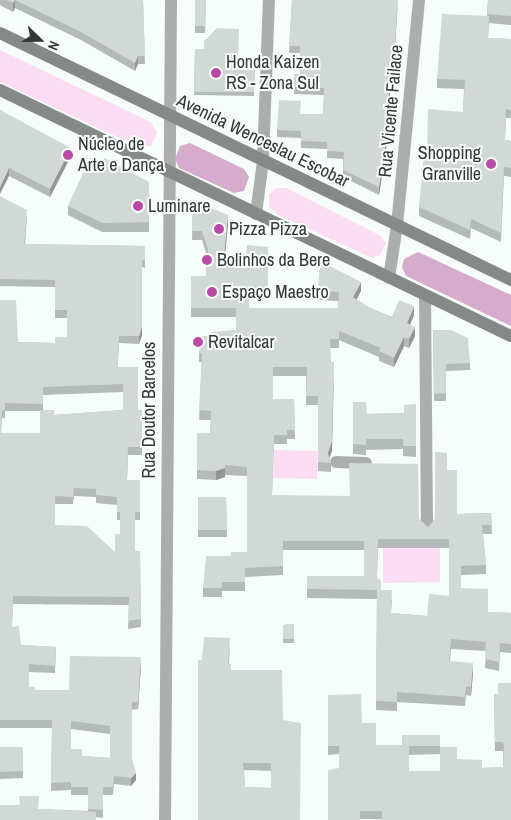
<!DOCTYPE html>
<meta charset="utf-8">
<style>
body{margin:0}
#map{position:relative;width:511px;height:820px;overflow:hidden;background:#f6fdfb;font-family:"Archivo Narrow",sans-serif}
div>[style]{position:absolute}
[style*='--x']{left:calc(var(--x)*1px);top:calc(var(--y)*1px);width:calc(var(--w)*1px);rotate:calc(var(--a)*1deg)}
.green>*{inset:0;background:#fbddf3}
.forest>*{inset:0;background:#d5accb}
.minor>*{height:12px;margin:-6px;padding:0 6px;transform-origin:6px;border-radius:6px;background:#abaead}
.tertiary>*{height:12px;margin:-6px;padding:0 6px;transform-origin:6px;border-radius:6px;background:#abaead}
.secondary>*{height:12px;margin:-6px;padding:0 6px;transform-origin:6px;border-radius:6px;background:#858988}
.wall>*{inset:0;background:#b4bab8}
.shaded-wall>*{inset:0;background:#929796}
.building>*{inset:0;background:#d1d8d6}
.dots>*{width:14px;height:14px;translate:-50% -50%;box-sizing:border-box;border:2px solid #f6fdfb;border-radius:50%}
span{translate:-50% -50%;white-space:nowrap;text-align:center;line-height:1.15;-webkit-text-stroke:4px #f6fdfb;paint-order:stroke}
.poi-label{font-size:18px;color:#343736}
.left{translate:0 -50%;text-align:left}
.right{translate:-100% -50%;text-align:right}
.street-label{font-size:18px;color:#343736}
.north{position:absolute;left:15px;top:15px;width:50px;height:50px;-webkit-text-stroke:4px #f6fdfb;paint-order:stroke;rotate:112deg;font-size:14px;font-weight:700;line-height:20px;text-align:center;color:#343736}
.north::after{content:'';display:block;margin:auto;width:18px;height:22px;background:#343736;clip-path:polygon(50% 0,100% 100%,50% 72%,0 100%)}
</style>
<div id="map">
<div class="green">
<i style="clip-path:polygon(0 50px,151px 122px,157px 133px,151px 146px,138px 147px,0 82px)"></i>
<i style="clip-path:polygon(276px 188px,286px 188px,381px 236px,386px 243px,380px 255px,372px 258px,278px 215px,269px 207px,269px 195px)"></i>
<i style="clip-path:polygon(274px 450px,318px 451px,317px 479px,273px 478px)"></i>
<i style="clip-path:polygon(383px 548px,440px 548px,440px 582px,383px 583px)"></i>
</div>
<div class="forest">
<i style="clip-path:polygon(190px 143px,244px 169px,249px 177px,244px 191px,234px 193px,179px 168px,175px 159px,180px 146px)"></i>
<i style="clip-path:polygon(418px 252px,511px 295px,511px 326px,406px 276px,402px 267px,404px 259px)"></i>
</div>
<div class="minor">
<i style="--x:256;--y:214;--w:53;--a:-82.5"></i>
<i style="--x:263;--y:161;--w:161;--a:-87.9"></i>
<i style="--x:389;--y:278;--w:54;--a:-81.4"></i>
<i style="--x:397;--y:225;--w:226;--a:-84.4"></i>
<i style="--x:425;--y:295;--w:233;--a:89.5"></i>
<i style="--x:336;--y:462;--w:30;--a:2"></i>
</div>
<div class="tertiary">
<i style="--x:165;--y:820;--w:820;--a:-89.58"></i>
</div>
<div class="secondary">
<i style="--x:0;--y:33;--w:568;--a:25.8"></i>
<i style="--x:0;--y:90;--w:567;--a:25.71"></i>
</div>
<div class="wall">
<i style="clip-path:polygon(0 0,143px 0,145px 64px,138px 64px,135px 71px,81px 40px,15px 8px,13px 12px,0 5px)"></i>
<i style="clip-path:polygon(195px 0,206px 0,205px 33px,195px 33px)"></i>
<i style="clip-path:polygon(292px 0,394px 64px,388px 108px,391px 116px,379px 195px,343px 177px,343px 159px,327px 158px,327px 149px,301px 148px,301px 138px,277px 137px,277px 130px,301px 114px,323px 114px,324px 95px,294px 94px,294px 74px,300px 74px,300px 53px,289px 53px)"></i>
<i style="clip-path:polygon(488px 0,511px 0,511px 25px,489px 23px,488px 38px,511px 39px,511px 118px,506px 118px,505px 140px,511px 141px,511px 177px,504px 176px,501px 242px,471px 228px,470px 239px,419px 216px,419px 207px,427px 156px,463px 112px,464px 89px,437px 88px,437px 79px,487px 16px)"></i>
<i style="clip-path:polygon(195px 49px,204px 49px,238px 64px,255px 64px,254px 96px,194px 95px)"></i>
<i style="clip-path:polygon(0 110px,71px 156px,50px 197px,9px 176px)"></i>
<i style="clip-path:polygon(149px 182px,149px 232px,102px 232px,68px 215px,68px 206px)"></i>
<i style="clip-path:polygon(evenodd,0 196px,27px 217px,25px 244px,145px 246px,145px 268px,142px 267px,142px 335px,139px 344px,119px 343px,118px 362px,118px 367px,138px 410px,142px 410px,142px 455px,128px 455px,127px 480px,140px 480px,140px 520px,135px 520px,135px 551px,140px 551px,141px 627px,128px 629px,129px 605px,13px 604px,12px 627px,21px 645px,56px 647px,55px 673px,29px 672px,29px 687px,35px 690px,69px 690px,141px 665px,138px 709px,132px 710px,132px 759px,136px 780px,131px 786px,114px 784px,113px 795px,103px 795px,103px 818px,39px 809px,88px 811px,88px 795px,71px 795px,71px 790px,51px 791px,52px 728px,0 728px,0 300px,18px 342px,55px 343px,67px 337px,67px 318px,55px 318px,55px 287px,0 286px,0 196px,123px 392px,123px 410px,54px 415px,43px 410px,43px 395px,123px 392px,0 196px,5px 411px,40px 411px,40px 433px,1px 433px,2px 418px,5px 418px,5px 411px,0 196px,74px 496px,96px 497px,96px 503px,117px 505px,117px 520px,120px 520px,120px 534px,115px 552px,55px 525px,55px 504px,73px 504px,74px 496px,0 196px,71px 729px,110px 734px,110px 758px,82px 756px,71px 749px,71px 729px)"></i>
<i style="clip-path:polygon(evenodd,193px 200px,228px 224px,225px 255px,246px 255px,268px 247px,268px 296px,249px 295px,249px 308px,338px 308px,338px 301px,318px 300px,318px 291px,361px 291px,356px 300px,370px 308px,392px 317px,414px 315px,410px 325px,415px 336px,409px 348px,404px 346px,394px 367px,379px 361px,379px 357px,339px 340px,339px 348px,330px 348px,332px 451px,329px 458px,331px 463px,331px 472px,318px 471px,318px 405px,306px 405px,306px 376px,273px 376px,273px 399px,294px 399px,295px 439px,287px 439px,287px 444px,274px 444px,272px 495px,419px 519px,428px 527px,435px 519px,447px 470px,457px 514px,491px 513px,492px 534px,483px 534px,486px 565px,486px 574px,461px 575px,461px 588px,488px 612px,511px 613px,511px 653px,500px 652px,499px 671px,485px 668px,486px 651px,451px 649px,450px 661px,473px 672px,471px 696px,466px 695px,465px 706px,397px 702px,397px 711px,376px 710px,377px 599px,307px 598px,307px 576px,364px 576px,364px 550px,283px 550px,283px 575px,245px 577px,245px 591px,222px 591px,222px 597px,203px 597px,203px 588px,231px 556px,247px 552px,247px 476px,225px 475px,225px 477px,216px 480px,197px 479px,197px 433px,210px 433px,211px 420px,199px 420px,202px 362px,199px 362px,199px 336px,212px 336px,236px 330px,236px 317px,191px 317px,191px 276px,206px 276px,207px 256px,202px 240px,192px 240px,193px 200px,378px 548px,449px 548px,449px 596px,427px 616px,391px 613px,392px 600px,381px 590px,377px 578px,378px 548px)"></i>
<i style="clip-path:polygon(433px 330px,470px 363px,470px 370px,446px 371px,446px 401px,434px 401px)"></i>
<i style="clip-path:polygon(353px 402px,367px 414px,404px 413px,416px 404px,416px 457px,403px 456px,403px 449px,366px 450px,366px 455px,353px 454px)"></i>
<i style="clip-path:polygon(198px 497px,226px 497px,227px 537px,198px 537px)"></i>
<i style="clip-path:polygon(294px 624px,294px 643px,283px 643px,283px 625px)"></i>
<i style="clip-path:polygon(evenodd,230px 645px,229px 664px,231px 670px,283px 720px,300px 820px,198px 820px,230px 645px,244px 770px,271px 771px,271px 788px,245px 787px,244px 770px)"></i>
<i style="clip-path:polygon(evenodd,498px 683px,511px 820px,360px 819px,339px 768px,339px 754px,328px 755px,328px 695px,362px 723px,376px 745px,402px 745px,440px 735px,440px 747px,457px 759px,482px 768px,503px 767px,503px 751px,495px 751px,494px 694px,498px 694px,498px 683px,440px 754px,440px 771px,409px 771px,409px 755px,440px 754px)"></i>
<i style="clip-path:polygon(0 747px,23px 747px,23px 778px,0 779px)"></i>
</div>
<div class="shaded-wall">
<i style="clip-path:polygon(15px 0,15px 8px,13px 12px,13px 3px)"></i>
<i style="clip-path:polygon(398px 0,394px 64px,387px 116px,387px 108px)"></i>
<i style="clip-path:polygon(138px 56px,138px 64px,135px 71px,135px 63px)"></i>
<i style="clip-path:polygon(391px 109px,391px 116px,379px 195px,379px 187px)"></i>
<i style="clip-path:polygon(71px 148px,71px 156px,50px 197px,50px 189px)"></i>
<i style="clip-path:polygon(9px 168px,9px 176px,0 194px,0 187px)"></i>
<i style="clip-path:polygon(228px 215px,228px 224px,224px 264px,224px 255px)"></i>
<i style="clip-path:polygon(361px 282px,361px 291px,353px 306px,353px 297px)"></i>
<i style="clip-path:polygon(414px 306px,414px 315px,407px 332px,407px 323px)"></i>
<i style="clip-path:polygon(142px 327px,142px 335px,139px 344px,139px 336px)"></i>
<i style="clip-path:polygon(415px 327px,415px 336px,409px 348px,409px 339px)"></i>
<i style="clip-path:polygon(404px 337px,404px 346px,394px 367px,394px 358px)"></i>
<i style="clip-path:polygon(334px 372px,332px 451px,328px 462px,328px 453px)"></i>
<i style="clip-path:polygon(225px 468px,225px 477px,216px 480px,216px 471px)"></i>
<i style="clip-path:polygon(141px 657px,141px 665px,138px 709px,138px 702px)"></i>
<i style="clip-path:polygon(473px 663px,473px 672px,471px 696px,471px 687px)"></i>
<i style="clip-path:polygon(136px 773px,136px 780px,131px 786px,131px 778px)"></i>
</div>
<div class="building">
<i style="clip-path:polygon(7px 0,15px 0,13px 3px)"></i>
<i style="clip-path:polygon(15px 0,143px 0,145px 56px,138px 56px,135px 63px,81px 32px)"></i>
<i style="clip-path:polygon(195px 0,206px 0,205px 26px,195px 26px)"></i>
<i style="clip-path:polygon(292px 0,398px 0,394px 57px,387px 108px,391px 109px,379px 187px,343px 170px,344px 152px,327px 151px,327px 142px,301px 141px,301px 131px,277px 130px,279px 100px,301px 101px,300px 114px,323px 114px,324px 88px,294px 87px,294px 74px,300px 74px,300px 46px,289px 46px)"></i>
<i style="clip-path:polygon(488px 0,511px 0,511px 16px,487px 14px)"></i>
<i style="clip-path:polygon(442px 14px,489px 16px,488px 38px,511px 39px,511px 110px,506px 109px,505px 140px,511px 141px,511px 168px,504px 167px,501px 233px,471px 219px,470px 230px,419px 207px,424px 155px,427px 156px,428px 109px,463px 112px,465px 80px,437px 79px)"></i>
<i style="clip-path:polygon(217px 28px,239px 29px,238px 64px,255px 64px,254px 92px,194px 92px,195px 49px,204px 49px,204px 41px)"></i>
<i style="clip-path:polygon(0 110px,71px 148px,50px 189px,9px 168px,0 187px)"></i>
<i style="clip-path:polygon(90px 158px,102px 164px,104px 158px,149px 182px,149px 222px,102px 223px,68px 206px)"></i>
<i style="clip-path:polygon(evenodd,0 196px,27px 210px,24px 244px,145px 246px,145px 260px,142px 260px,142px 327px,139px 336px,119px 336px,118px 359px,118px 367px,138px 367px,138px 410px,142px 410px,142px 447px,128px 447px,127px 480px,140px 480px,140px 512px,135px 512px,135px 551px,140px 551px,141px 619px,128px 621px,129px 597px,13px 596px,12px 627px,19px 626px,21px 645px,56px 647px,55px 666px,29px 664px,29px 687px,35px 687px,35px 690px,69px 690px,70px 656px,141px 657px,138px 702px,132px 702px,132px 759px,136px 773px,131px 778px,114px 776px,113px 787px,103px 787px,103px 810px,88px 809px,88px 787px,71px 787px,71px 782px,51px 783px,52px 720px,0 720px,0 300px,16px 300px,18px 342px,55px 343px,55px 337px,67px 337px,67px 310px,55px 310px,55px 280px,0 279px,0 196px,123px 384px,123px 410px,54px 415px,54px 410px,40px 410px,40px 433px,1px 433px,2px 410px,5px 410px,5px 403px,43px 404px,43px 387px,123px 384px,0 196px,74px 488px,96px 489px,96px 495px,117px 497px,117px 512px,120px 512px,120px 534px,115px 534px,115px 552px,87px 526px,55px 525px,55px 496px,73px 497px,74px 488px,0 196px,71px 721px,110px 726px,110px 758px,82px 756px,82px 749px,71px 749px,71px 721px)"></i>
<i style="clip-path:polygon(193px 200px,228px 215px,224px 255px,246px 255px,247px 245px,268px 247px,268px 287px,249px 286px,249px 308px,338px 308px,339px 292px,318px 291px,320px 261px,361px 282px,353px 297px,370px 308px,392px 317px,399px 300px,414px 306px,407px 323px,415px 327px,409px 339px,404px 337px,394px 358px,379px 351px,381px 348px,339px 331px,339px 339px,330px 339px,331px 362px,334px 362px,332px 441px,328px 453px,331px 463px,318px 462px,318px 396px,306px 396px,307px 367px,273px 367px,273px 399px,294px 399px,295px 430px,287px 430px,287px 435px,274px 435px,272px 495px,350px 496px,349px 463px,418px 464px,419px 519px,428px 527px,435px 519px,435px 452px,447px 453px,447px 470px,457px 470px,457px 514px,491px 513px,492px 525px,482px 525px,486px 565px,461px 566px,461px 588px,488px 589px,488px 612px,511px 613px,511px 644px,500px 643px,499px 662px,485px 659px,486px 642px,451px 639px,449px 661px,473px 663px,471px 687px,466px 686px,465px 697px,397px 692px,397px 702px,376px 701px,377px 590px,392px 590px,391px 613px,427px 616px,429px 594px,449px 596px,449px 539px,378px 539px,377px 578px,381px 580px,381px 590px,307px 589px,307px 576px,364px 576px,364px 541px,283px 541px,283px 566px,245px 568px,245px 582px,222px 582px,222px 588px,203px 588px,206px 556px,231px 556px,231px 552px,247px 552px,247px 467px,225px 465px,225px 468px,216px 471px,197px 470px,197px 433px,210px 433px,211px 411px,199px 410px,202px 353px,199px 353px,199px 336px,212px 336px,212px 332px,236px 330px,236px 308px,191px 308px,191px 276px,206px 276px,208px 249px,202px 231px,192px 231px)"></i>
<i style="clip-path:polygon(433px 330px,451px 330px,468px 338px,470px 363px,446px 364px,446px 393px,434px 394px)"></i>
<i style="clip-path:polygon(353px 402px,366px 402px,367px 414px,404px 413px,404px 405px,416px 404px,416px 446px,403px 446px,403px 439px,366px 439px,366px 445px,353px 444px)"></i>
<i style="clip-path:polygon(198px 497px,226px 497px,227px 530px,198px 530px)"></i>
<i style="clip-path:polygon(294px 624px,294px 639px,283px 639px,283px 625px)"></i>
<i style="clip-path:polygon(evenodd,204px 637px,230px 638px,228px 664px,231px 664px,231px 670px,282px 670px,283px 720px,301px 723px,300px 820px,198px 820px,198px 660px,202px 660px,204px 637px,243px 763px,271px 763px,271px 788px,245px 787px,243px 763px)"></i>
<i style="clip-path:polygon(498px 683px,511px 683px,511px 820px,382px 820px,382px 811px,360px 811px,360px 820px,328px 820px,328px 770px,339px 768px,339px 746px,328px 746px,328px 695px,361px 694px,362px 723px,376px 723px,376px 745px,402px 745px,402px 735px,440px 735px,440px 746px,409px 746px,409px 771px,440px 771px,440px 747px,457px 747px,457px 759px,482px 760px,482px 768px,503px 767px,504px 742px,495px 742px,494px 694px,498px 694px)"></i>
<i style="clip-path:polygon(0 747px,23px 747px,23px 771px,0 772px)"></i>
<i style="clip-path:polygon(19px 796px,39px 796px,38px 809px,96px 812px,96px 820px,0 820px,0 805px,20px 805px)"></i>
</div>
<div class="dots">
<i style="left:216px;top:73px;background:#ba4aa6"></i>
<i style="left:68px;top:155px;background:#ba4aa6"></i>
<i style="left:491px;top:164px;background:#ba4aa6"></i>
<i style="left:138px;top:206px;background:#ba4aa6"></i>
<i style="left:219px;top:229px;background:#ba4aa6"></i>
<i style="left:207px;top:260px;background:#ba4aa6"></i>
<i style="left:212px;top:292px;background:#ba4aa6"></i>
<i style="left:198px;top:342px;background:#ba4aa6"></i>
</div>
<div class="poi-label">
<span class="left" style="left:226px;top:73px">Honda Kaizen<br>RS - Zona Sul</span>
<span class="left" style="left:78px;top:155px">Núcleo de<br>Arte e Dança</span>
<span class="right" style="left:481px;top:164px">Shopping<br>Granville</span>
<span class="left" style="left:148px;top:206px">Luminare</span>
<span class="left" style="left:229px;top:229px">Pizza Pizza</span>
<span class="left" style="left:217px;top:260px">Bolinhos da Bere</span>
<span class="left" style="left:222px;top:292px">Espaço Maestro</span>
<span class="left" style="left:208px;top:342px">Revitalcar</span>
</div>
<div class="street-label">
<span style="left:391px;top:111px;rotate:-85deg">Rua Vicente Failace</span>
<span style="left:263px;top:141px;rotate:26deg">Avenida Wenceslau Escobar</span>
<span style="left:149px;top:410px;rotate:-90deg">Rua Doutor Barcelos</span>
</div>
<div class="north">N</div>
</div>
